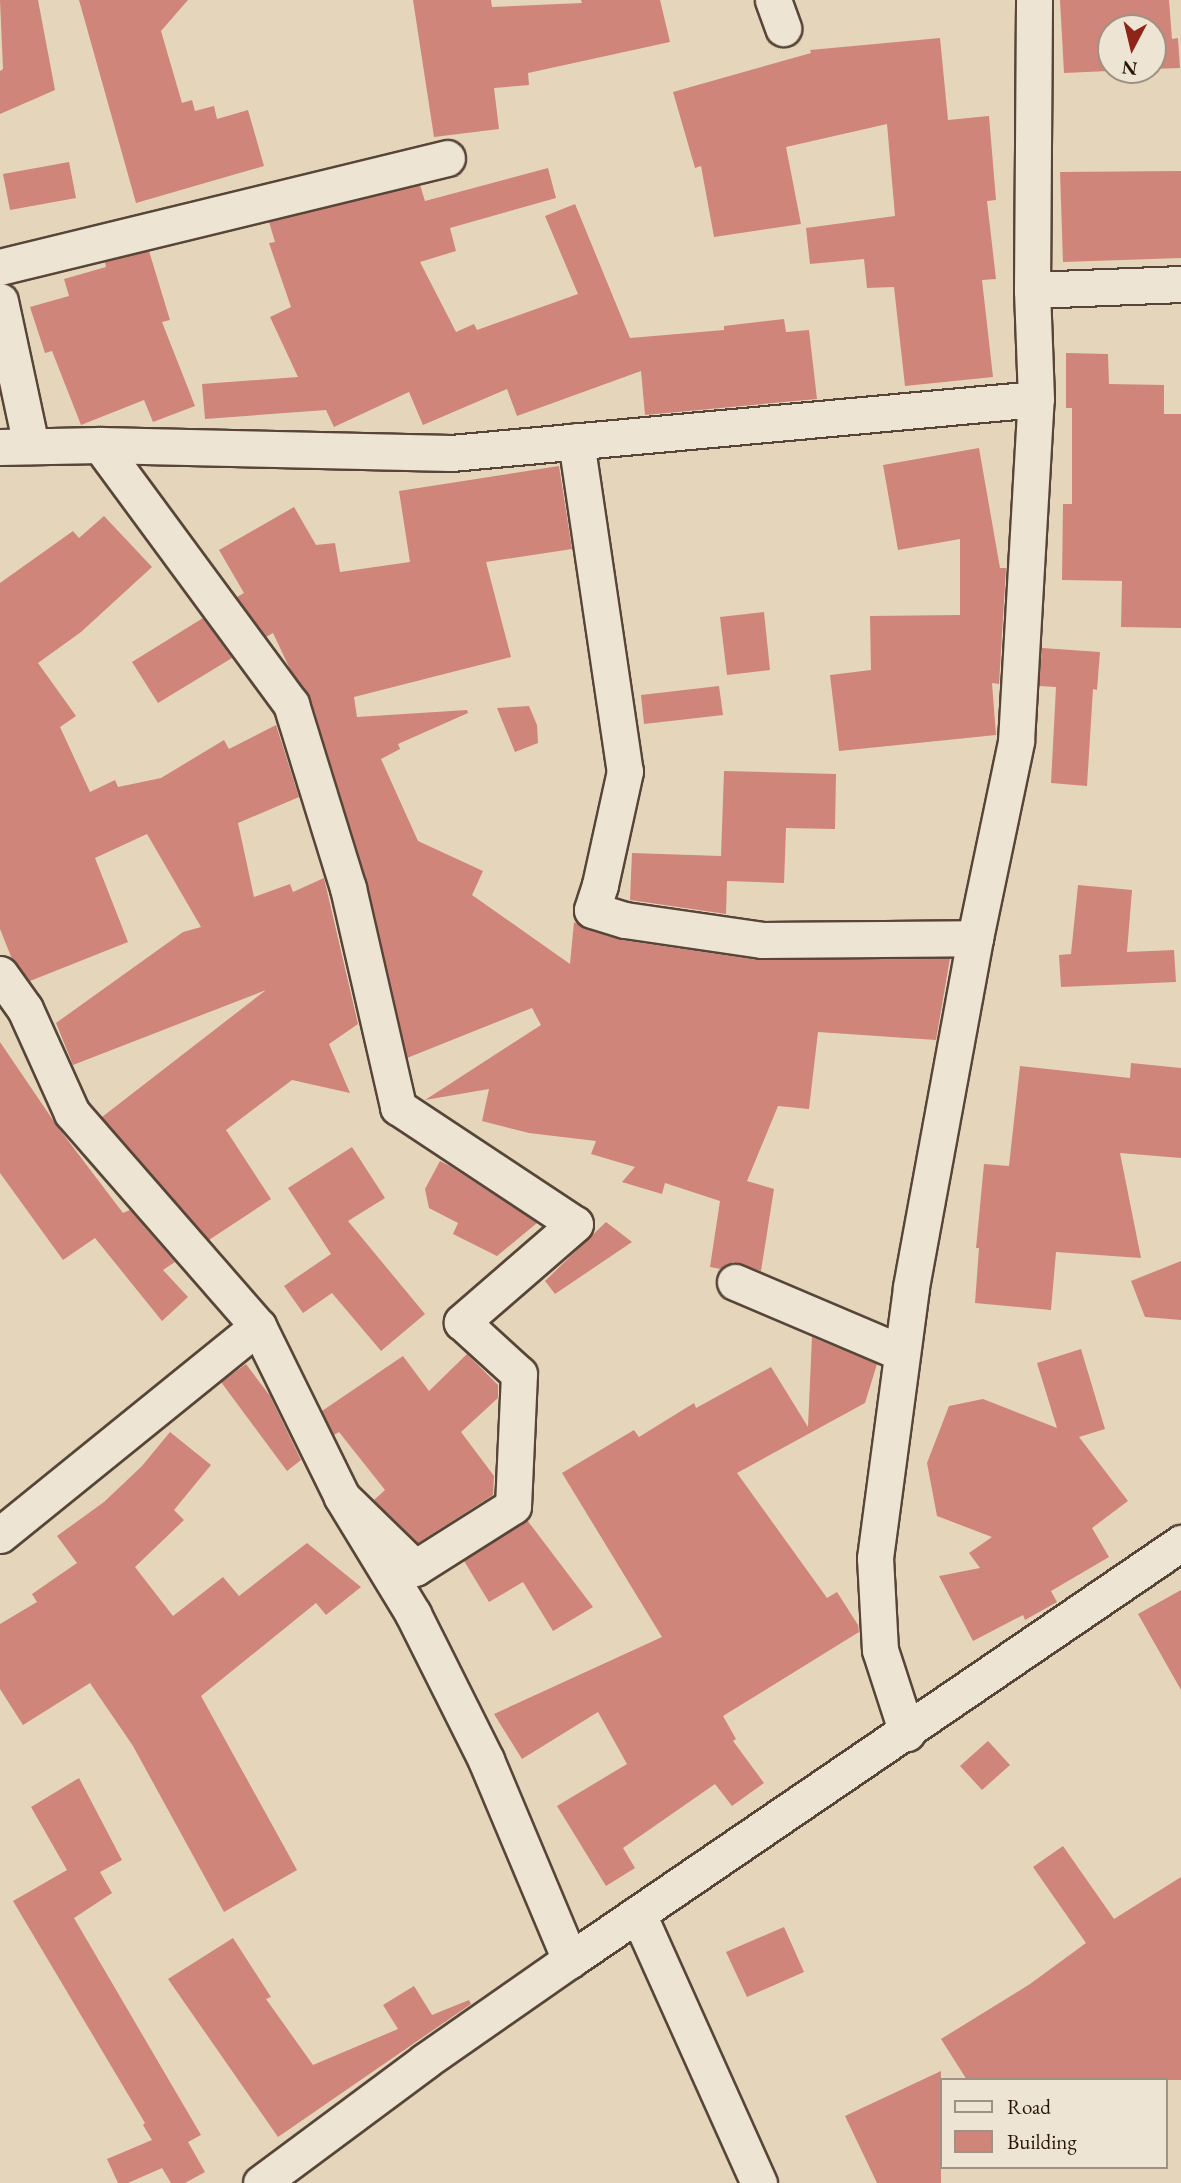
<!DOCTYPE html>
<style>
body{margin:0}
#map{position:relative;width:1181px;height:2183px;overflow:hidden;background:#e5d6bb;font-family:"EB Garamond",serif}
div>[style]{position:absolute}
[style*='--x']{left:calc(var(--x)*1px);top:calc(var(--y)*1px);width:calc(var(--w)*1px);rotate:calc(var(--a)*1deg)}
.building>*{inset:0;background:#cf8579}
.roads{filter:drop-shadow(2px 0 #574638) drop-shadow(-2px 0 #574638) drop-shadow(0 2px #574638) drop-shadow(0 -2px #574638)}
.minor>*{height:35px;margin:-17.5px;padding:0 17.5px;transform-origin:17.5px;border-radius:17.5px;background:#eee4d3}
span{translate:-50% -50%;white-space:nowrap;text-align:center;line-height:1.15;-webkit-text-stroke:7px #eee4d3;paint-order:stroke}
.legend{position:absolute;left:940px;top:2078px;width:228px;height:91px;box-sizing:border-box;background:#eee4d3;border:2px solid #9f9283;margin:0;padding:9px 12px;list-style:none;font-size:21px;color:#28160c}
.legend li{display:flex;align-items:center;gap:14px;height:35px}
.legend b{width:35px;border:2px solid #9f9283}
.north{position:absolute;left:1097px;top:14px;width:70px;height:70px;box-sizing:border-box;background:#eee4d3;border:2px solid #9f9283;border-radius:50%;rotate:187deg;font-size:19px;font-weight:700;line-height:28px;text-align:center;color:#28160c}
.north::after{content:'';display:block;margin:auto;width:24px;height:32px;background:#8f2418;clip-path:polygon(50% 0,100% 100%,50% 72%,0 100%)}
</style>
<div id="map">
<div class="building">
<i style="clip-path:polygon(0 0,38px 0,55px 90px,0 114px,0 71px,3px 69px)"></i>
<i style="clip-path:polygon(79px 0,188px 0,161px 31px,182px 103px,192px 100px,195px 111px,214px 106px,217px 119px,248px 110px,264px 166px,136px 203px)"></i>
<i style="clip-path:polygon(413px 0,491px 0,492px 7px,582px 3px,581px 0,660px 0,670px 42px,528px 73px,529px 85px,494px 88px,499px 129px,434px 137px)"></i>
<i style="clip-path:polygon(1060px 0,1169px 0,1172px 39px,1178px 38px,1180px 68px,1153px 69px,1153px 28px,1111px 28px,1111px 70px,1131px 70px,1064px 73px)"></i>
<i style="clip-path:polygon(940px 38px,948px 120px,989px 116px,996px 200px,987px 201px,996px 279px,982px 280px,993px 377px,905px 386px,894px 287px,867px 288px,864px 259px,810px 264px,806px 228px,895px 216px,887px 124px,786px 147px,801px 224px,714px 237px,701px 166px,695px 168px,673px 92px,811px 53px,810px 50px)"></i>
<i style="clip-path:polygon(69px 162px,76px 198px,10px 210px,3px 174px)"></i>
<i style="clip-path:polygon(548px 168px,556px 198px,450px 228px,456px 251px,420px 262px,456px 332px,474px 324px,477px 330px,578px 294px,545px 216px,575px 204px,630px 338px,724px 330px,724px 326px,784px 319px,786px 332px,809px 330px,817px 399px,645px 415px,641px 371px,517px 416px,507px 389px,423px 425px,409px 392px,334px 427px,326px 410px,205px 419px,202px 384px,298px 377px,270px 317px,291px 307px,269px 243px,275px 242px,269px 222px,420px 185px,425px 201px)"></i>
<i style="clip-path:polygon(1181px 171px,1181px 258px,1063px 262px,1060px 172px)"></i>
<i style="clip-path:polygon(149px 251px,170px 320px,162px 322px,195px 406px,153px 422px,144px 400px,81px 425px,52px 351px,45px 353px,30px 307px,69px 296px,64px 279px,106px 267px,105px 262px)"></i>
<i style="clip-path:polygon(1066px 353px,1108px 354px,1109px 384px,1164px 385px,1164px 414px,1181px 414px,1181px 628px,1121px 627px,1122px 581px,1062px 580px,1063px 504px,1072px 504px,1072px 408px,1066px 408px)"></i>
<i style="clip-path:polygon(979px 448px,1000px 568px,1006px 568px,999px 684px,992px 683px,996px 735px,839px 751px,830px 675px,871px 670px,870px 616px,960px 615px,960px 539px,898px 550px,883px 465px)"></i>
<i style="clip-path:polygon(559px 466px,572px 549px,486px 562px,511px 657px,354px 697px,357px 717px,467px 710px,468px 713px,398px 744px,400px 749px,381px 759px,418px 841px,483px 871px,472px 895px,570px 964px,574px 922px,586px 929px,622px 940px,759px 960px,950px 958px,936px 1040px,818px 1032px,809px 1109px,778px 1106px,747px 1181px,774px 1189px,761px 1271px,733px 1262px,721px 1269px,710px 1267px,720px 1201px,665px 1183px,662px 1194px,622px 1182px,635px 1167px,591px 1154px,596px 1141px,529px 1133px,482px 1121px,489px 1089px,425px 1100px,541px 1025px,532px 1008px,407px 1058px,367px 882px,310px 698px,290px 669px,273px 633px,266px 637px,237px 597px,244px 593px,219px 550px,294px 507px,316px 545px,335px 543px,340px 572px,410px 562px,399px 491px)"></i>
<i style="clip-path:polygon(104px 516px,152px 567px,81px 632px,38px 663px,76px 716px,60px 727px,90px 792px,115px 780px,118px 787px,161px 778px,224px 740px,229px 749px,276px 725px,299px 797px,238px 823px,254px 897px,290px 884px,293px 892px,324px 878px,358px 1024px,329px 1044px,350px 1093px,292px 1080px,226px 1130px,271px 1199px,209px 1240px,102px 1117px,266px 990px,73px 1065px,56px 1023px,183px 932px,201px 927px,147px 834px,95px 858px,128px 942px,30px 981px,12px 959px,0 929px,0 583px,73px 531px,79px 538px)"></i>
<i style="clip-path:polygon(764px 612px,770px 670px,727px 675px,720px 617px)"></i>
<i style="clip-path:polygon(203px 618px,232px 658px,158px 703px,132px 662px)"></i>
<i style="clip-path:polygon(1042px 648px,1100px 652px,1097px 690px,1093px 689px,1087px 786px,1051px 783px,1056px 687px,1039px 686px)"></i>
<i style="clip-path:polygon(719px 686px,723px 715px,644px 724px,641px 695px)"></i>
<i style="clip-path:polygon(529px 706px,537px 725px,538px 743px,515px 752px,497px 708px)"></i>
<i style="clip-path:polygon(724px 771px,836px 774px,835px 829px,786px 828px,784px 883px,727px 881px,726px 914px,630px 900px,632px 853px,721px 856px)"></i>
<i style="clip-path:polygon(1078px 885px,1132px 890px,1127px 952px,1174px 950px,1176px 982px,1061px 987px,1059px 955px,1071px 954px)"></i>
<i style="clip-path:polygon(0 1042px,57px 1126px,123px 1213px,130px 1210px,175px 1262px,163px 1270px,188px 1297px,162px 1321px,95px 1238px,63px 1260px,0 1173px)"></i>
<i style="clip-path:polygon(1131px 1063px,1181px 1068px,1181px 1158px,1120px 1153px,1141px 1258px,1056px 1252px,1051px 1310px,975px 1303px,979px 1248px,976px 1248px,984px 1164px,1009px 1166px,1020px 1066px,1130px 1078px)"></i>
<i style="clip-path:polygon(352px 1147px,385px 1198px,348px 1221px,425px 1314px,381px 1351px,332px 1293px,303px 1313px,284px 1286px,331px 1254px,288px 1188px)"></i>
<i style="clip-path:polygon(440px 1161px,450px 1166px,537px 1223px,497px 1256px,453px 1234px,458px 1223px,429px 1208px,425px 1189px)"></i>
<i style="clip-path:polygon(606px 1222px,632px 1242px,555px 1294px,545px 1281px)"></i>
<i style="clip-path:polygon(1181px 1261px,1181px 1320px,1145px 1317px,1131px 1281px)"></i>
<i style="clip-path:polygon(812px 1337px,877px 1364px,865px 1403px,737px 1473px,827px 1598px,837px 1592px,858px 1625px,859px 1632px,723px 1716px,736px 1739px,733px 1741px,764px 1783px,732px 1806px,715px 1784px,623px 1848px,635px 1868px,606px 1886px,557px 1806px,627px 1764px,598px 1712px,522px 1759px,494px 1714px,662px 1637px,562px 1473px,634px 1430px,639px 1437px,694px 1403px,696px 1408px,771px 1367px,808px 1427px)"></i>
<i style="clip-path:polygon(1081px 1349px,1105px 1429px,1079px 1437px,1128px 1501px,1092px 1528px,1109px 1557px,1051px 1591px,1057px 1602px,1025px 1620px,1023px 1615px,973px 1641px,939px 1576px,980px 1568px,969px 1553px,992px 1537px,937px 1516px,927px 1463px,949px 1406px,983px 1399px,1057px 1428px,1037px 1363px)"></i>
<i style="clip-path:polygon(467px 1354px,498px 1385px,498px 1398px,461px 1432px,494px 1476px,493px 1495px,418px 1543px,374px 1500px,385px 1490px,339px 1432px,334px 1435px,322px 1411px,403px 1356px,429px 1391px)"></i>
<i style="clip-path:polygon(246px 1364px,270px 1396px,301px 1460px,287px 1471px,221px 1382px)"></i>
<i style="clip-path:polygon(170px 1432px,211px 1465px,174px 1510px,184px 1520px,135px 1567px,173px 1616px,223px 1577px,239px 1596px,307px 1543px,361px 1587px,326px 1615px,316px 1603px,201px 1696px,297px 1870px,224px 1912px,133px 1746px,90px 1683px,23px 1725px,0 1689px,0 1624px,37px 1602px,32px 1594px,77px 1563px,57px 1536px,104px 1502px,142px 1466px)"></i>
<i style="clip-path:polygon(527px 1520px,593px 1607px,553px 1631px,523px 1582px,489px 1602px,464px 1561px)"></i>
<i style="clip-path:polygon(1181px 1590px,1181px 1690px,1138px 1614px)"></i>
<i style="clip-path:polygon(988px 1741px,1010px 1765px,982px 1790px,960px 1766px)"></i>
<i style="clip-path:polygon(79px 1778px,122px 1860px,100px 1872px,112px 1893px,74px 1918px,201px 2135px,188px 2142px,205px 2172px,185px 2183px,171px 2183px,162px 2168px,128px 2183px,118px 2183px,107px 2159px,152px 2140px,143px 2125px,145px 2123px,13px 1901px,67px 1870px,31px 1807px)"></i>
<i style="clip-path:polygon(1063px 1846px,1114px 1919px,1181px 1877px,1181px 2080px,967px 2080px,941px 2039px,1030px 1984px,1086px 1943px,1033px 1867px)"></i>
<i style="clip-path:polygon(784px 1927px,804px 1972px,747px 1997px,726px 1952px)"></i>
<i style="clip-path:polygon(233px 1938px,271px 1997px,266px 1999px,313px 2065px,398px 2029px,383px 2005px,414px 1986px,432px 2015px,469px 2000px,471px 2004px,278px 2137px,168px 1979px)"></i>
<i style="clip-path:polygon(941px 2071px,941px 2183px,877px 2183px,845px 2116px)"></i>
</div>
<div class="roads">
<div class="minor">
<i style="--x:773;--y:0;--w:30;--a:70"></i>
<i style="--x:0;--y:267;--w:460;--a:-13.7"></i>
<i style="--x:1032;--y:290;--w:149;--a:-2.3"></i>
<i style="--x:0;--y:301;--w:148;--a:77.9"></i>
<i style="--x:576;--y:441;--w:334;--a:81.6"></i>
<i style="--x:625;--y:771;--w:117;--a:102.4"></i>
<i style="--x:600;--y:885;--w:26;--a:108"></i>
<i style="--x:592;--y:910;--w:34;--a:17"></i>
<i style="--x:625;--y:920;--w:138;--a:8.3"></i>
<i style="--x:762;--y:940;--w:213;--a:-0.5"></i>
<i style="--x:100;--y:445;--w:322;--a:53.6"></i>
<i style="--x:291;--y:704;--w:193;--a:72.8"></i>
<i style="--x:348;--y:888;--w:225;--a:77.1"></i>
<i style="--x:398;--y:1107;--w:212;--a:33.5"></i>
<i style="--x:575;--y:1224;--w:150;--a:139.1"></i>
<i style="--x:462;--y:1322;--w:77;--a:42.4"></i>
<i style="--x:519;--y:1374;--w:132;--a:92.6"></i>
<i style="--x:513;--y:1506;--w:116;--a:147.7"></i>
<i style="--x:415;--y:1568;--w:102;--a:-135.8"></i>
<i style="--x:0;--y:447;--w:100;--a:-1.1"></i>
<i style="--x:100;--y:445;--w:351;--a:1.3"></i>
<i style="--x:451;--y:453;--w:587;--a:-5.27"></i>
<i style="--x:0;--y:974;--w:43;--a:54.5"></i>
<i style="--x:25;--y:1009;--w:114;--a:65.7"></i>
<i style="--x:72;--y:1113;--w:283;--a:48.9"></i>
<i style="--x:258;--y:1326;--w:191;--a:63.8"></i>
<i style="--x:342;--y:1497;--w:137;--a:58.7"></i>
<i style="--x:413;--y:1614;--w:163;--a:63.4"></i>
<i style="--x:486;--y:1760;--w:217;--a:67.2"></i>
<i style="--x:735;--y:1282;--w:181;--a:23"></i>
<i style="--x:0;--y:1535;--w:332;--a:-39"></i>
<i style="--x:907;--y:1733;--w:87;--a:-108"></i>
<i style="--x:880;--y:1650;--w:92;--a:-93.1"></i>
<i style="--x:875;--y:1558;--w:273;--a:-82.4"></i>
<i style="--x:911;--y:1287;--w:355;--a:-79.6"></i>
<i style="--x:975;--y:938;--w:201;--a:-78.2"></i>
<i style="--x:1016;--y:741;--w:343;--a:-86.7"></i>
<i style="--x:1036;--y:399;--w:109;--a:-92.1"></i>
<i style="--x:1032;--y:290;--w:290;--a:-89.6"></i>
<i style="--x:638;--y:1914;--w:295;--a:65.8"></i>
<i style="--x:261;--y:2183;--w:204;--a:-36.6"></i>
<i style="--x:425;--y:2061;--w:177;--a:-34.9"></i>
<i style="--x:570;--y:1960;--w:740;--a:-34.31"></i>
</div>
</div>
<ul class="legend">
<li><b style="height:9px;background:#eee4d3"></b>Road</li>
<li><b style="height:19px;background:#cf8579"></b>Building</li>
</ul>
<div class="north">N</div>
</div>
